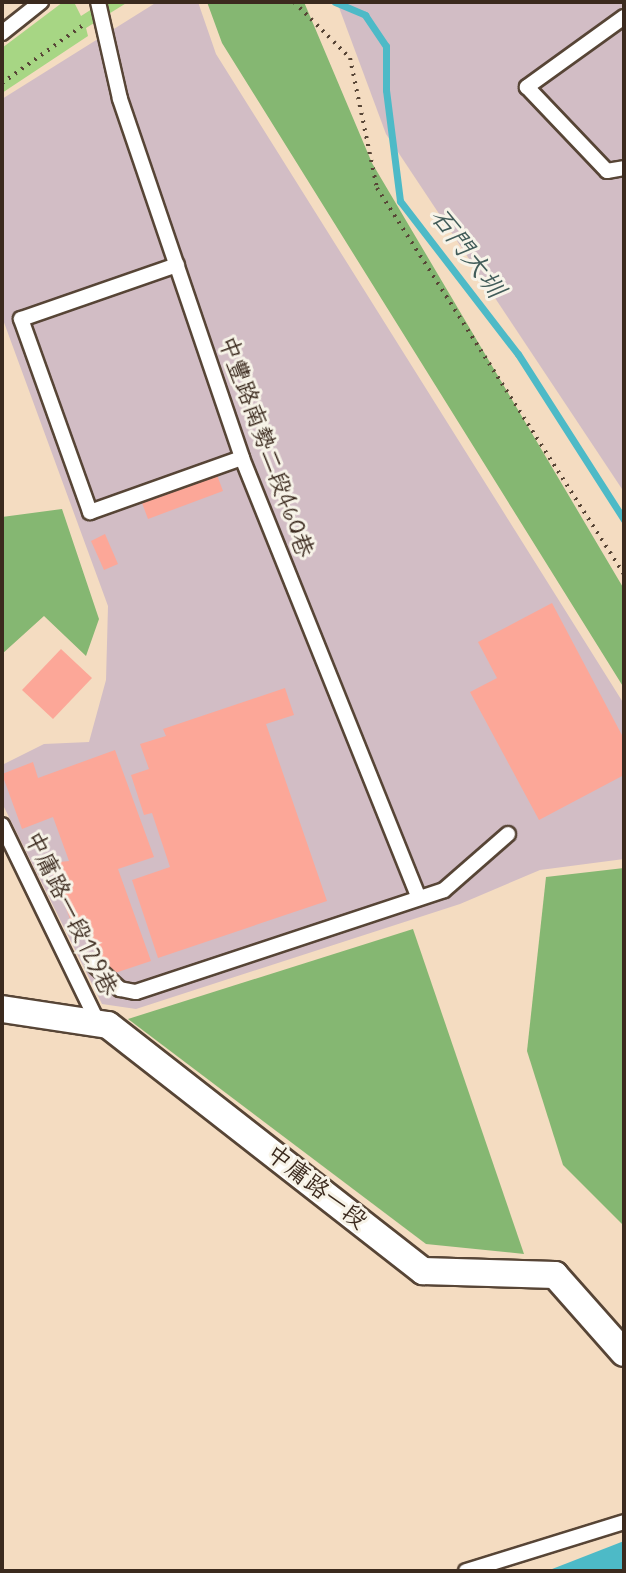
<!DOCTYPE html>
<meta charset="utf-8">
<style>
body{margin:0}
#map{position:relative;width:626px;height:1573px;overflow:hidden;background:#f4dcc1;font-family:Mynerve,"LXGW WenKai TC",sans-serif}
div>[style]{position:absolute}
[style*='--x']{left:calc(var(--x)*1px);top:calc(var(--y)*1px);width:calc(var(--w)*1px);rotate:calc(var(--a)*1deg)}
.industrial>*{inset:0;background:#d2bdc5}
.green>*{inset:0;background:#a7d684}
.forest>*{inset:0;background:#85b772}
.water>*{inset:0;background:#4dbac7}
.stream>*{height:7px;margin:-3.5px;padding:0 3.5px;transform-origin:3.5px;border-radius:3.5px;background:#4dbac7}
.building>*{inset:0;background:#fca798}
.path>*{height:4px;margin-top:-2px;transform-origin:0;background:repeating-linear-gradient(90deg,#574536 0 2px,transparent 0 8px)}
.roads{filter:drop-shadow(2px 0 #574536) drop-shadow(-2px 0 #574536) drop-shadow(0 2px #574536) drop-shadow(0 -2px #574536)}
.lane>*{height:14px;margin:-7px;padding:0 7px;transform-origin:7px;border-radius:7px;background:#fff}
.street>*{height:26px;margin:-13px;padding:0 13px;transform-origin:13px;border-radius:13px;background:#fff}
span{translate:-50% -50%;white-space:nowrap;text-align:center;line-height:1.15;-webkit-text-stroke:6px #f7f3e8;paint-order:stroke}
.street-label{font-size:24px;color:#3b2a1e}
.water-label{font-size:26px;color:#415c59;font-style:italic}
.frame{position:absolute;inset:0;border:4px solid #3b2a1e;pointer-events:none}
</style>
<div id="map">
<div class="industrial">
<i style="clip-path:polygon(157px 2px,198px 2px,216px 54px,624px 704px,624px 859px,540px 870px,460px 904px,136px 1009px,102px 1004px,2px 803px,2px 765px,44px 744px,89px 742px,106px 680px,108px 606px,2px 317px,2px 99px)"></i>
<i style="clip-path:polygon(337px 2px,624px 2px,624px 492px,386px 134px)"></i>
</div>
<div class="green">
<i style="clip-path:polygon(63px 2px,74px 2px,81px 16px,103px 2px,128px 2px,86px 28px,88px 36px,2px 93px,2px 48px)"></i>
</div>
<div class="forest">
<i style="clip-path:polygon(207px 2px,304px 2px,372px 163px,624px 589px,624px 688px,222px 43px)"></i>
<i style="clip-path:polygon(62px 509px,99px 619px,86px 656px,44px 616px,2px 654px,2px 517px)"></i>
<i style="clip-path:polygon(624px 868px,624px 1226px,563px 1165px,527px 1051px,546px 877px)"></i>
<i style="clip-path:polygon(413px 929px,524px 1254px,426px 1244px,128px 1019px)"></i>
</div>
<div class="water">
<i style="clip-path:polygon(624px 1541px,624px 1571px,547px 1571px)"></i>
</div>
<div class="stream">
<i style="--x:335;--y:2;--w:33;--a:23"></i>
<i style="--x:365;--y:15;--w:37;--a:56"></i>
<i style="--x:386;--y:46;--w:44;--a:90"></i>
<i style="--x:386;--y:90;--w:112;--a:82.8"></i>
<i style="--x:400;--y:201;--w:193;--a:52.4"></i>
<i style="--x:518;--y:354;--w:197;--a:57.4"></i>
</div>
<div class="building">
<i style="clip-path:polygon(217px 475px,223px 491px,148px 519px,142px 503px)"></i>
<i style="clip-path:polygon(105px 534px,118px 564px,104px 570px,91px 541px)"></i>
<i style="clip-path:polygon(552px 603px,624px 739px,624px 775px,539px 820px,470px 692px,497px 678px,478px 642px)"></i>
<i style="clip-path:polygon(61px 649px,92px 678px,53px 719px,22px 690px)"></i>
<i style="clip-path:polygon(285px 688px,294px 715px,266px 724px,327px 901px,158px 958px,132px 880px,170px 867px,152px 813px,144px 815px,131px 775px,149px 769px,140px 744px,166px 736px,163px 729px)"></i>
<i style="clip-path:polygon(115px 750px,154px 857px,118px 869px,151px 961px,106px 976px,89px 930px,76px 935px,49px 863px,69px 861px,53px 817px,22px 829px,2px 774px,33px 762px,38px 778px)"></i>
</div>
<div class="path">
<i style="--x:294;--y:2;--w:79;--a:45"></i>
<i style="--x:350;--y:58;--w:133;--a:78.3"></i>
<i style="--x:377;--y:188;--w:458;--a:57.4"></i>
<i style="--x:2;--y:83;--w:103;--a:-35.5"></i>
</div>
<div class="roads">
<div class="lane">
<i style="--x:98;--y:2;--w:99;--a:77.2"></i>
<i style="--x:120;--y:99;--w:379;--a:71.2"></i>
<i style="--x:242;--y:458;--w:474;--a:68.1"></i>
<i style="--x:624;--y:17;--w:120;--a:144.2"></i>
<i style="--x:527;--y:87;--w:116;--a:46.4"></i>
<i style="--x:607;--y:171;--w:17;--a:-10"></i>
<i style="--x:2;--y:33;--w:50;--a:-38.5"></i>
<i style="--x:177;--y:265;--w:165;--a:160.9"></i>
<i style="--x:21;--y:319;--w:205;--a:70.3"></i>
<i style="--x:90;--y:512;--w:161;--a:-19.6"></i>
<i style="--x:2;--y:825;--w:220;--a:64.1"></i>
<i style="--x:93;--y:964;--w:37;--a:43"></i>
<i style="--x:120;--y:989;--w:16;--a:11"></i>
<i style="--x:136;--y:992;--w:324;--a:-18.3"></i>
<i style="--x:444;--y:890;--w:85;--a:-41.2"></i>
<i style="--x:466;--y:1571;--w:165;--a:-17.2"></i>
</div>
<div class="street">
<i style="--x:2;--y:1009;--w:107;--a:8.6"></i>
<i style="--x:108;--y:1025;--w:400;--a:38"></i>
<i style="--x:423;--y:1271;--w:132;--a:1.7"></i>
<i style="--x:555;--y:1275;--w:104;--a:48.5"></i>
</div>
</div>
<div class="street-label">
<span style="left:265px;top:447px;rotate:70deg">中豐路南勢二段460巷</span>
<span style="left:70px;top:914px;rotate:64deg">中庸路一段129巷</span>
<span style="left:316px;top:1188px;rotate:38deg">中庸路一段</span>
</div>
<div class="water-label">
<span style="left:466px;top:254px;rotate:53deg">石門大圳</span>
</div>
<div class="frame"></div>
</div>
